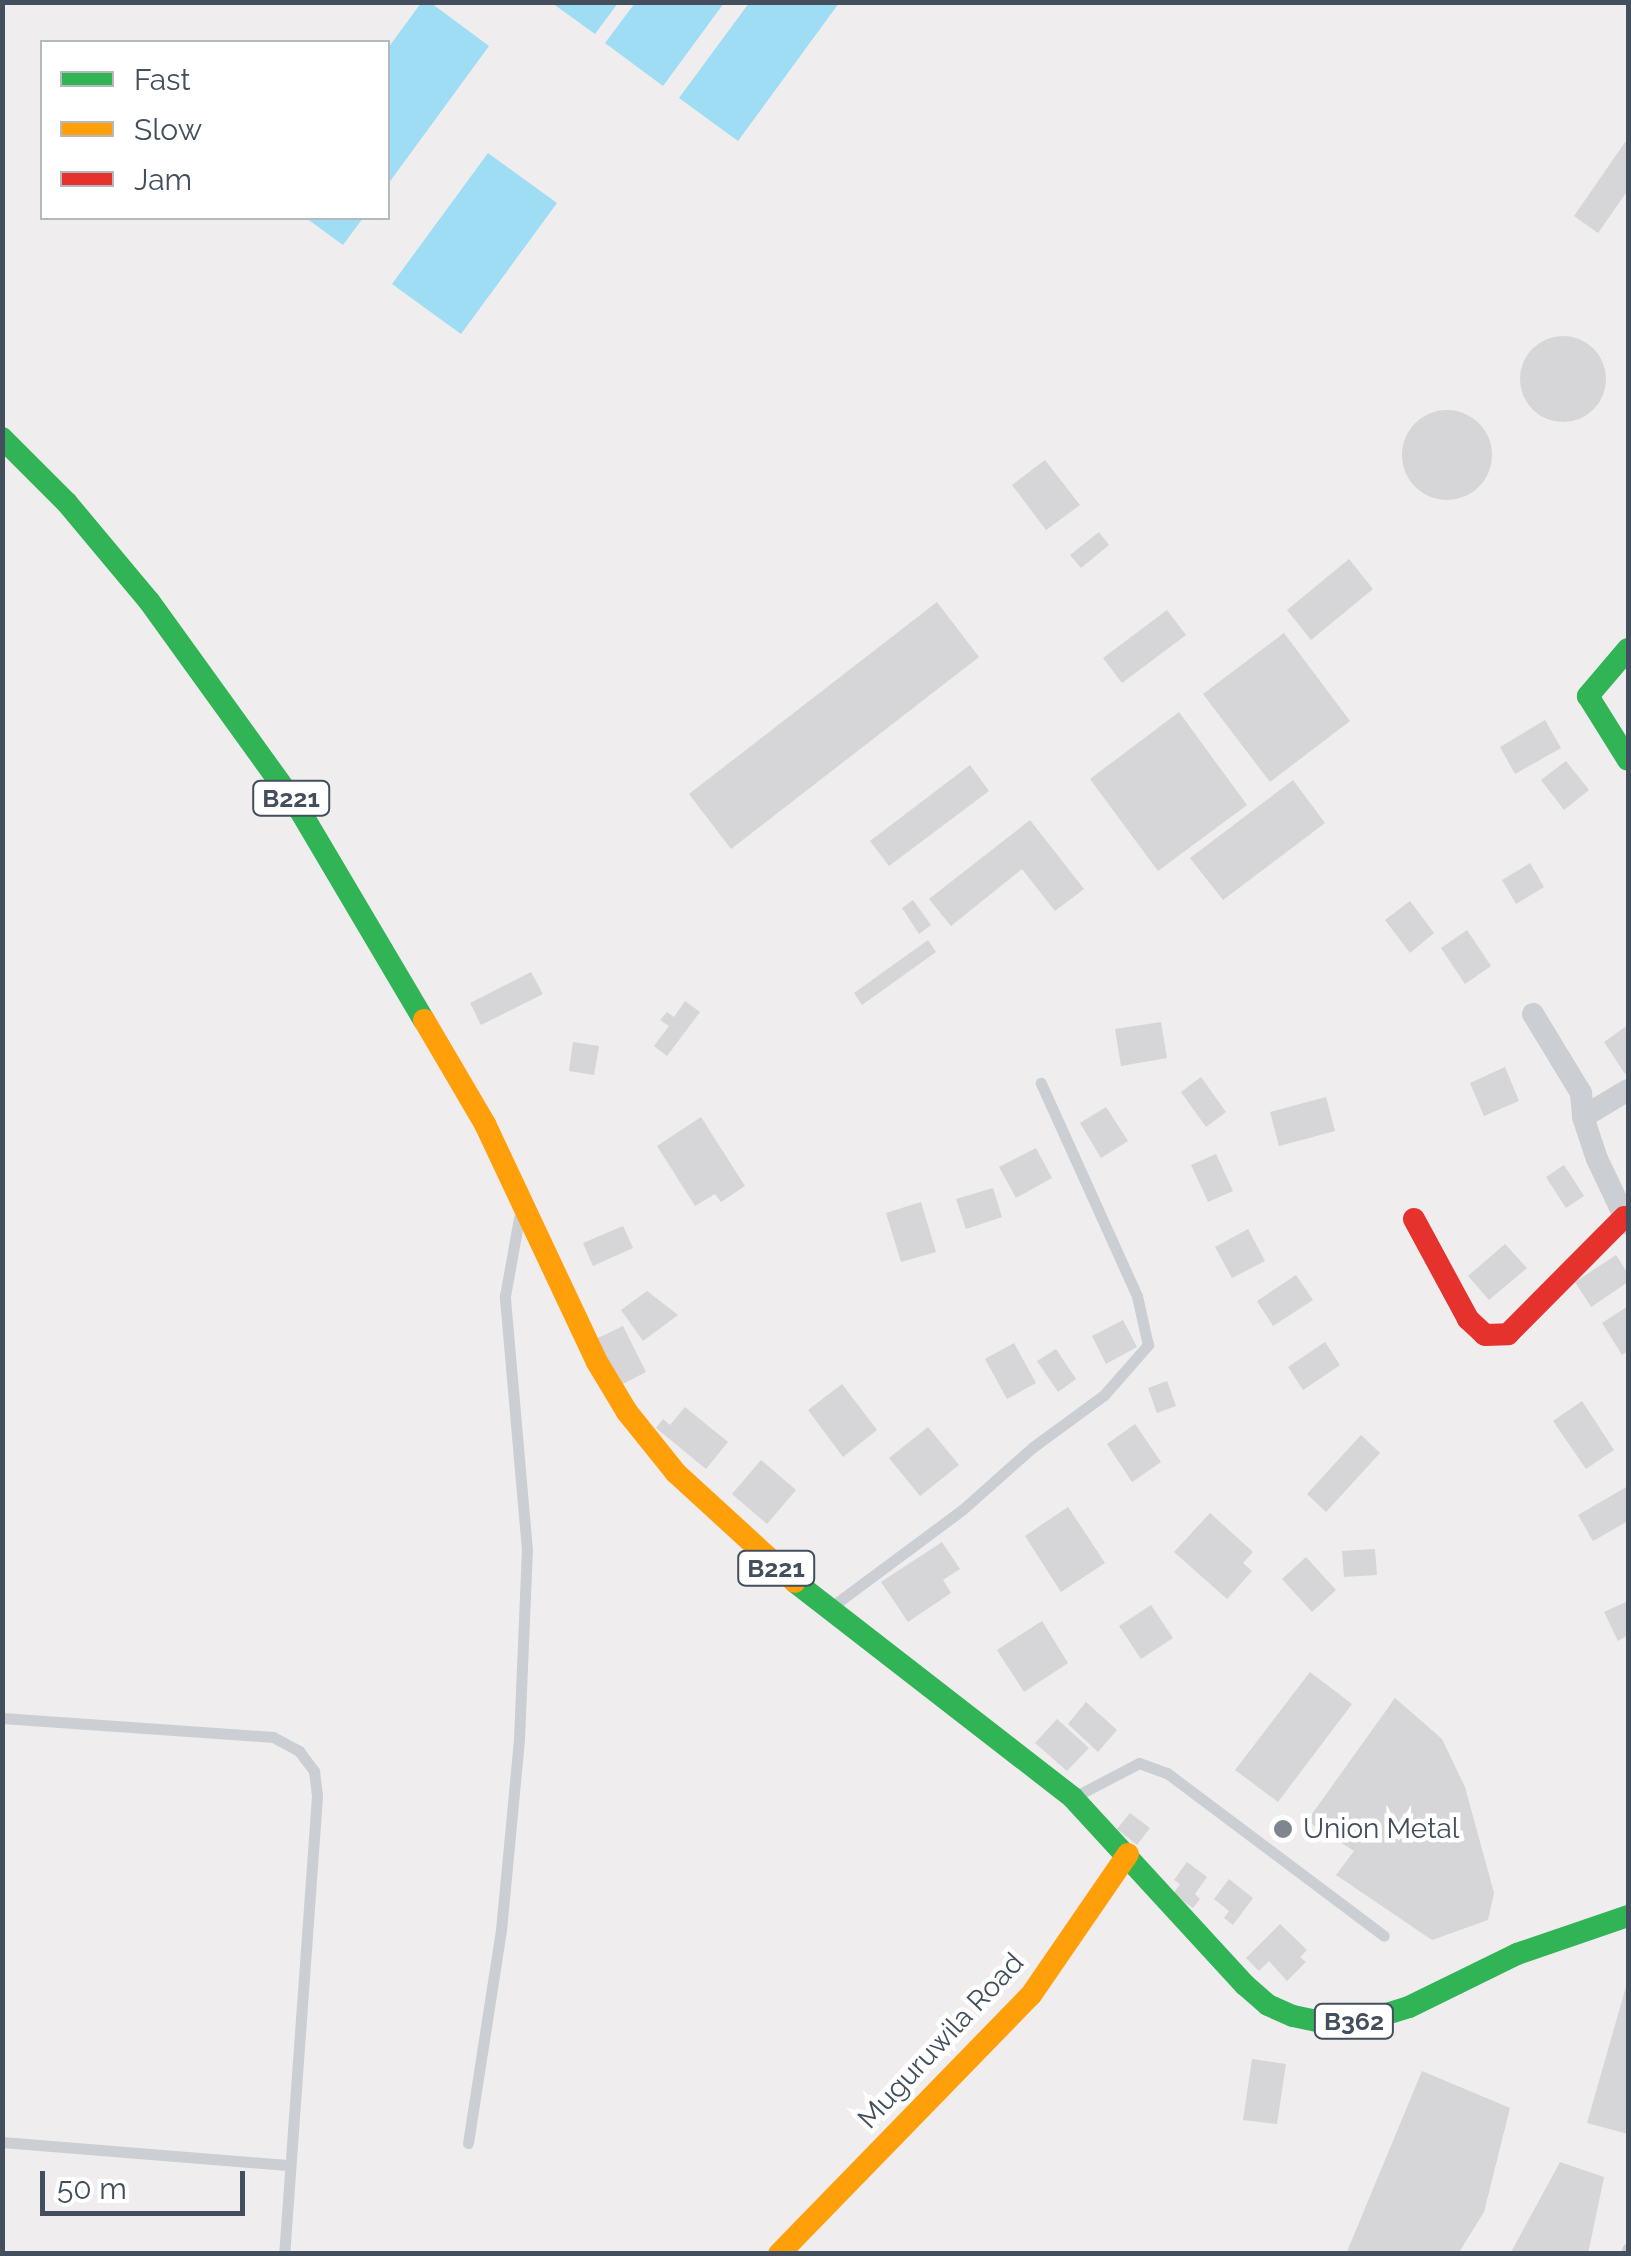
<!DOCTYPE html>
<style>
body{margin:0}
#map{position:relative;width:1631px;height:2256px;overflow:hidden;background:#efeded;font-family:Raleway,sans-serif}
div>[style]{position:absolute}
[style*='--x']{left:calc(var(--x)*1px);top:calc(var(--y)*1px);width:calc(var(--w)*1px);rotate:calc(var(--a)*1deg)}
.water>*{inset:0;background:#9eddf4}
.building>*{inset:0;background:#d6d5d7}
.round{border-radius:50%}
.lane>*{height:11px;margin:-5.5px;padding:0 5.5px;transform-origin:5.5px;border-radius:5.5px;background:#cbced2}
.street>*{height:22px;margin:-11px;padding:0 11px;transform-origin:11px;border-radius:11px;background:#cbced2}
.fast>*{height:22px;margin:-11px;padding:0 11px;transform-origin:11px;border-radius:11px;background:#30b455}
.slow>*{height:22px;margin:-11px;padding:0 11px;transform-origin:11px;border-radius:11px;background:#ff9f0a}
.jam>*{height:22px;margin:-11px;padding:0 11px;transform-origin:11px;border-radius:11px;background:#e5322d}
.dots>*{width:28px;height:28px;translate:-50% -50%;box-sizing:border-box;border:5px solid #fff;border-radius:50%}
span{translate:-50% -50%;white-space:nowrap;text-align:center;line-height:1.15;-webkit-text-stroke:9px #fff;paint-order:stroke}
.shield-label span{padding:2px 8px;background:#fff;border:2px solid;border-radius:8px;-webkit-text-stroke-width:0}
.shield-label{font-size:25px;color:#434f5c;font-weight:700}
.poi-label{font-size:28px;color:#434f5c}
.left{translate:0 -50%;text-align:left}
.street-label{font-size:28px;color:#434f5c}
.frame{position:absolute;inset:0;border:5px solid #434f5c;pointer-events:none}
.legend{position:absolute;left:40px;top:40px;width:350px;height:180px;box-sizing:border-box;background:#fff;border:2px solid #b4b9be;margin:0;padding:12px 18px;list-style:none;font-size:30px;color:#434f5c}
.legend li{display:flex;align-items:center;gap:20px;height:50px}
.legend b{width:50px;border:2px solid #b4b9be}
.scale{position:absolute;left:40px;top:2171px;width:205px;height:45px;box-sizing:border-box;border:5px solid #434f5c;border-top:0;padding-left:12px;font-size:30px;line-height:35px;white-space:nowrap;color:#434f5c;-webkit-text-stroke:8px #fff;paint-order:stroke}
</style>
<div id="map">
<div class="water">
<i style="clip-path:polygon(421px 3px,431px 3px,489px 46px,388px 184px,388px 48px)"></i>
<i style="clip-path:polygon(552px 3px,618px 3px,595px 34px)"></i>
<i style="clip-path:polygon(635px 3px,635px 2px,724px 3px,663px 86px,605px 43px)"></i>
<i style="clip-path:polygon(749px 3px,839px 3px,738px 141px,679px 98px)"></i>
<i style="clip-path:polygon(488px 153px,557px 203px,461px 334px,392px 284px)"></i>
<i style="clip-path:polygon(306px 218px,363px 218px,343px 245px)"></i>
</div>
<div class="building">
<i style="clip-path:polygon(1628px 138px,1628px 190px,1598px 233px,1574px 216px)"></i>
<i class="round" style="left:1520px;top:336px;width:86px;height:86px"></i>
<i class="round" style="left:1402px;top:410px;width:90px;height:90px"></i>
<i style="clip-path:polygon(1045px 460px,1080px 505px,1046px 530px,1012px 485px)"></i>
<i style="clip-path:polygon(1099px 532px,1109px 545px,1081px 568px,1070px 555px)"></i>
<i style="clip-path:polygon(1349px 559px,1373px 589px,1311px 640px,1287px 610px)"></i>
<i style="clip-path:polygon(937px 602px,979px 657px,731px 849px,689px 794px)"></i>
<i style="clip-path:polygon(1167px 610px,1186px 635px,1122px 683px,1103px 658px)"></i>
<i style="clip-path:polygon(1284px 633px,1350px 721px,1270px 782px,1203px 694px)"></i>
<i style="clip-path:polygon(1179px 712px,1247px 805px,1158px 871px,1090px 779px)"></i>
<i style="clip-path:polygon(1545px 720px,1561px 748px,1515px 774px,1500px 747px)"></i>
<i style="clip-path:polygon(1566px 761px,1589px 790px,1564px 810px,1541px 780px)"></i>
<i style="clip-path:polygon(970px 765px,989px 791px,889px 866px,870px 841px)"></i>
<i style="clip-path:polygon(1293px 780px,1325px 823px,1223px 900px,1190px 858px)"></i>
<i style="clip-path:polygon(1030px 820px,1084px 889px,1055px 911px,1022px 869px,951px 926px,929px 899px)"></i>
<i style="clip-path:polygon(1530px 863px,1544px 887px,1516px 904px,1502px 880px)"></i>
<i style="clip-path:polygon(913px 900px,931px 925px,919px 934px,902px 908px)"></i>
<i style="clip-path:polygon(1410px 901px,1434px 933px,1410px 953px,1385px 920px)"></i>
<i style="clip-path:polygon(1467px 930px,1491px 966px,1465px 984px,1441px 948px)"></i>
<i style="clip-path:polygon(928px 940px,936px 952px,862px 1005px,854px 993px)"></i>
<i style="clip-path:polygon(531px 972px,543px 994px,481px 1025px,470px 1003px)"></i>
<i style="clip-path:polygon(685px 1001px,700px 1012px,667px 1056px,654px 1046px,669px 1026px,660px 1020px,667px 1012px,674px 1017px)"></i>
<i style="clip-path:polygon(1161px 1022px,1167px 1058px,1121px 1066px,1115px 1029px)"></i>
<i style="clip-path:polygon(1628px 1025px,1628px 1071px,1625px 1074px,1604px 1042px)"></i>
<i style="clip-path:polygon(573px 1042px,599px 1046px,594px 1075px,569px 1071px)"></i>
<i style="clip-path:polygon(1505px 1067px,1519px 1101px,1484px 1116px,1470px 1083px)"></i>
<i style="clip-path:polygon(1201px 1077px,1226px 1112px,1206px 1127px,1181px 1092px)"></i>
<i style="clip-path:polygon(1326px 1097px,1335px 1131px,1279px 1146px,1270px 1112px)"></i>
<i style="clip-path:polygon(1106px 1107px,1128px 1141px,1101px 1158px,1080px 1123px)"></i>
<i style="clip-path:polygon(701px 1117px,745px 1186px,721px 1202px,715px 1194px,695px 1206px,657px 1146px)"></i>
<i style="clip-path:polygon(1036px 1148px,1052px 1178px,1016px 1198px,999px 1167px)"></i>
<i style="clip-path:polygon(1216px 1154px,1233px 1191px,1208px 1202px,1191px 1165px)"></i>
<i style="clip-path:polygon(1564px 1165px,1584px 1196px,1566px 1208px,1546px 1177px)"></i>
<i style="clip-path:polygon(993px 1188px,1002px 1217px,966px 1229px,956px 1199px)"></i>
<i style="clip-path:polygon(921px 1202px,936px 1252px,901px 1262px,886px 1213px)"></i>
<i style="clip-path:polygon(623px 1226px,633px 1248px,593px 1266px,583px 1243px)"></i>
<i style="clip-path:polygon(1248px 1229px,1265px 1261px,1232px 1278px,1215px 1247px)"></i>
<i style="clip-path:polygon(1505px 1244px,1527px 1268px,1489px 1300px,1468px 1276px)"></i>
<i style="clip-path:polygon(1616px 1255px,1628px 1274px,1628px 1282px,1591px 1307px,1575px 1282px)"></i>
<i style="clip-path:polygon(1296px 1275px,1313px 1300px,1273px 1326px,1257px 1301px)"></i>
<i style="clip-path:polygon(647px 1291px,678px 1315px,643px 1341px,621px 1310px)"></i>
<i style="clip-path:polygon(1628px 1306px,1628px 1351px,1622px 1355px,1602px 1323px)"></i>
<i style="clip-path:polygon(1123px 1320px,1137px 1347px,1106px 1364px,1092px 1336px)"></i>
<i style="clip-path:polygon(623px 1326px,646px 1372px,617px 1387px,594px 1340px)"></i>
<i style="clip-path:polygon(1325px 1342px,1340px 1365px,1303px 1390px,1288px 1367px)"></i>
<i style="clip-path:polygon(1014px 1343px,1036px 1383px,1007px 1399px,985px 1359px)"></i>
<i style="clip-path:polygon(1056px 1349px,1076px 1379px,1058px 1392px,1037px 1361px)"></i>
<i style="clip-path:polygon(1167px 1381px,1176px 1406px,1157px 1413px,1148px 1388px)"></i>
<i style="clip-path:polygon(842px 1384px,877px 1430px,843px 1457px,808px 1410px)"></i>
<i style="clip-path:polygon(1582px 1401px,1614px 1450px,1586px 1469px,1553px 1421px)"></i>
<i style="clip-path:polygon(685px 1407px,728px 1442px,706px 1469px,656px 1428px,663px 1419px,670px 1425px)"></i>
<i style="clip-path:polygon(1135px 1424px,1161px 1462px,1132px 1482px,1107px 1444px)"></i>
<i style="clip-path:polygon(928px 1427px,959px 1465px,920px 1496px,889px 1458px)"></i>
<i style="clip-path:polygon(1361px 1435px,1380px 1453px,1326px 1512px,1307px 1494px)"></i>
<i style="clip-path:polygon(761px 1460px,796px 1490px,767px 1524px,732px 1494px)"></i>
<i style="clip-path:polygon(1628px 1486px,1628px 1521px,1593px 1541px,1578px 1515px)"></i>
<i style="clip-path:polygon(1068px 1507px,1105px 1563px,1061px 1592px,1025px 1536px)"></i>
<i style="clip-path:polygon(1210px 1513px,1253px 1552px,1243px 1563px,1252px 1571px,1227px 1599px,1174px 1552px)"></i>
<i style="clip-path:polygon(942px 1542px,960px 1569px,943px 1580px,951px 1593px,908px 1622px,881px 1582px)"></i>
<i style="clip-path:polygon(1375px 1549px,1377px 1575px,1344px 1577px,1342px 1551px)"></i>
<i style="clip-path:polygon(1306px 1557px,1336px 1590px,1312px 1612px,1282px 1579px)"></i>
<i style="clip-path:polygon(1628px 1601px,1628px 1635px,1618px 1641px,1604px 1612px)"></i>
<i style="clip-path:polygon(1151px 1605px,1173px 1638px,1141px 1659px,1119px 1626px)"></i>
<i style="clip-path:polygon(1042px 1621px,1068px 1663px,1024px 1692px,997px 1650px)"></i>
<i style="clip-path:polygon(1310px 1672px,1352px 1704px,1278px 1802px,1235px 1770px)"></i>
<i style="clip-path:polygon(1395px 1698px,1442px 1739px,1465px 1787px,1494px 1893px,1488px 1920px,1432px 1940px,1336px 1875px,1354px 1851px,1307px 1821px)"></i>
<i style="clip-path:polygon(1086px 1702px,1117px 1730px,1098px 1752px,1068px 1724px)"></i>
<i style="clip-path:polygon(1057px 1719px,1089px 1748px,1067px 1771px,1035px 1743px)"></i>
<i style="clip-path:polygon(1130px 1813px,1150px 1828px,1137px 1845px,1117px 1829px)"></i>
<i style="clip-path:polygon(1187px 1862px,1207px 1877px,1195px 1894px,1200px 1899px,1193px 1908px,1173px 1894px,1180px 1884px,1174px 1880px)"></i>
<i style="clip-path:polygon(1229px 1879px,1253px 1898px,1233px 1925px,1224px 1918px,1229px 1911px,1214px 1899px)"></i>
<i style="clip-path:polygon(1280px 1924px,1307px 1950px,1300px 1957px,1306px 1962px,1287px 1981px,1269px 1961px,1259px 1971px,1246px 1958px)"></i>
<i style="clip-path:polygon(1627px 1983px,1628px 1983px,1628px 2134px,1587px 2123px)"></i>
<i style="clip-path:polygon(1252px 2059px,1286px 2064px,1277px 2124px,1243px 2120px)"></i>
<i style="clip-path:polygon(1422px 2071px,1510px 2108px,1484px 2212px,1458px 2254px,1346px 2254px)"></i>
<i style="clip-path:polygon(1560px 2162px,1604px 2177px,1588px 2254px,1510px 2254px)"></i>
</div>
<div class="lane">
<i style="--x:834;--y:1605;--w:159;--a:-36.6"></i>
<i style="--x:962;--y:1510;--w:95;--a:-41.6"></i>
<i style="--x:1033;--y:1447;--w:88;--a:-36.2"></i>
<i style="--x:1104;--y:1395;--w:67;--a:-48.7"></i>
<i style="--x:1148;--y:1345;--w:50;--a:-102.7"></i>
<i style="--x:1137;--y:1296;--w:234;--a:-114.3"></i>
<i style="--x:2;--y:1718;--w:272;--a:4"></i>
<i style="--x:273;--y:1737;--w:30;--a:28"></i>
<i style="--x:299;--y:1751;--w:25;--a:53"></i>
<i style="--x:314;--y:1771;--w:25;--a:83"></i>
<i style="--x:317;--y:1796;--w:459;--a:94.1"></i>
<i style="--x:1076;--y:1796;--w:71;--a:-27.6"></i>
<i style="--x:1139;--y:1763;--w:30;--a:20"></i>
<i style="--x:1167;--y:1773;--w:271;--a:36.9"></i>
<i style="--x:2;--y:2142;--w:289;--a:4.6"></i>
<i style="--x:468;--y:2143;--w:216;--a:-81.2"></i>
<i style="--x:501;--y:1930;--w:192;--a:-84.6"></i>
<i style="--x:519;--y:1739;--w:189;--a:-87.6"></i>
<i style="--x:527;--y:1550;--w:255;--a:-95"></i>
<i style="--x:505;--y:1296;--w:79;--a:-79.8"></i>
<i style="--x:1626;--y:2254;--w:6;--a:-72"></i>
</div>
<div class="street">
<i style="--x:1533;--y:1014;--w:92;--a:58.7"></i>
<i style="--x:1581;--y:1093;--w:24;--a:85"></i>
<i style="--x:1583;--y:1117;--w:44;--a:71.6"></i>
<i style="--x:1597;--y:1159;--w:72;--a:64.5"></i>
<i style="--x:1583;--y:1117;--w:52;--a:-31"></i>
</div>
<div class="fast">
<i style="--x:2;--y:438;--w:92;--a:45"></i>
<i style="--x:67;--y:503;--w:128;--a:50.1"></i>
<i style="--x:149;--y:601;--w:256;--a:54.2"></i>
<i style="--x:299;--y:809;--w:245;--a:59.4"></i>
<i style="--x:1628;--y:649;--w:62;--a:130.4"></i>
<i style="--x:1588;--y:696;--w:75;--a:58"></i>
<i style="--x:795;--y:1582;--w:352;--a:37.8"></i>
<i style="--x:1073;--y:1798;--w:254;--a:47.4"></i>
<i style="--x:1245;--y:1985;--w:30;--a:41"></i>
<i style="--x:1268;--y:2005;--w:27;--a:24"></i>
<i style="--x:1293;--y:2016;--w:34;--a:12"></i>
<i style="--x:1326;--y:2023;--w:41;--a:-4.2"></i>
<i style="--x:1367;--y:2020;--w:44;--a:-17.2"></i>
<i style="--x:1409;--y:2007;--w:120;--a:-26.1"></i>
<i style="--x:1517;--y:1954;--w:117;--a:-18.9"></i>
</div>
<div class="slow">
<i style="--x:424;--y:1020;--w:121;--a:59.6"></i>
<i style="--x:485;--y:1124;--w:263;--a:64.8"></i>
<i style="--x:597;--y:1362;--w:58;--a:59"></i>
<i style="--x:627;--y:1412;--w:78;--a:51.2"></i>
<i style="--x:676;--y:1473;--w:161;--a:42.5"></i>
<i style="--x:779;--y:2254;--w:361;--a:-45.8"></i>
<i style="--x:1031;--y:1995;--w:171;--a:-55.5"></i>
</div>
<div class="jam">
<i style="--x:1414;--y:1219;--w:114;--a:61.6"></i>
<i style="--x:1468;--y:1319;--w:23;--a:43"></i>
<i style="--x:1485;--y:1335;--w:23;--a:-2"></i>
<i style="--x:1508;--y:1334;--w:165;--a:-45.2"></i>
</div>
<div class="dots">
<i style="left:1283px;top:1829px;background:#7f868f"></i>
</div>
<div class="shield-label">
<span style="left:291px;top:798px">B221</span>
<span style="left:776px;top:1568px">B221</span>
<span style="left:1354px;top:2021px">B362</span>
</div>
<div class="poi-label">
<span class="left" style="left:1303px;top:1829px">Union Metal</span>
</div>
<div class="street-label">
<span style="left:941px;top:2041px;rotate:-47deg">Muguruwila Road</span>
</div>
<div class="frame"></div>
<ul class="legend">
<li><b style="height:12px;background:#30b455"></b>Fast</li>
<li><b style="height:12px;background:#ff9f0a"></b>Slow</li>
<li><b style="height:12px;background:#e5322d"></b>Jam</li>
</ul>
<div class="scale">50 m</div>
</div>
